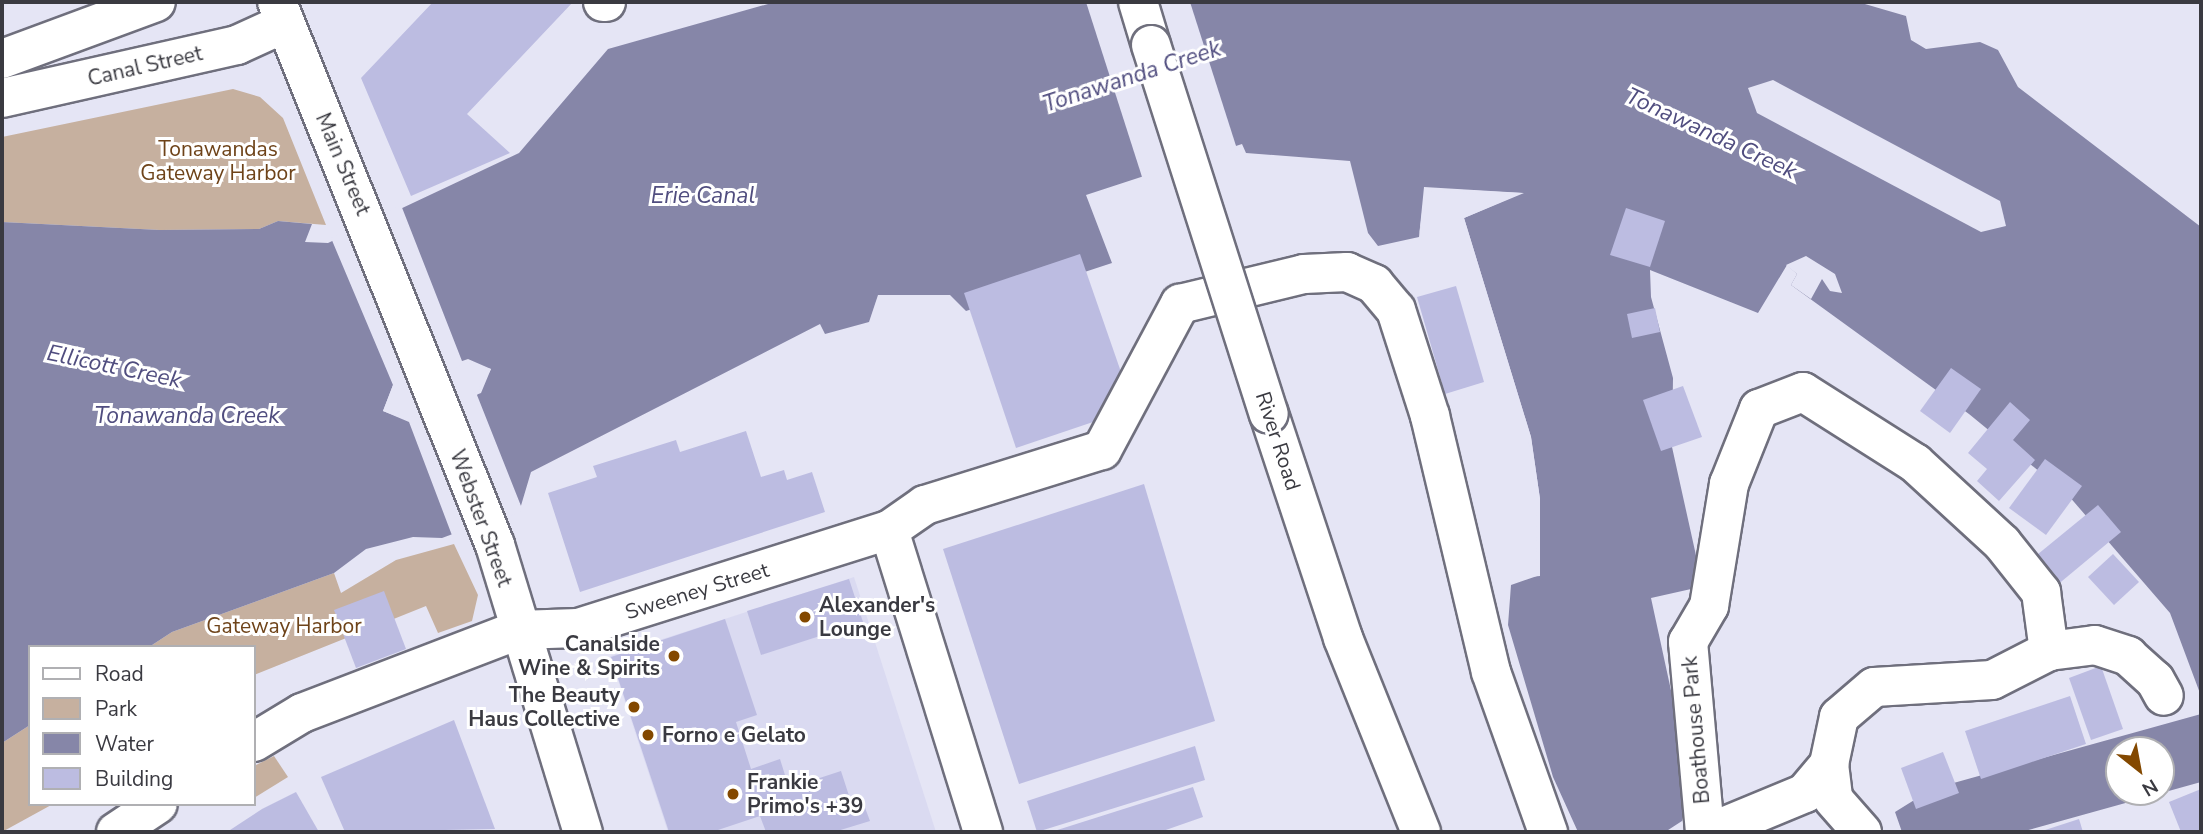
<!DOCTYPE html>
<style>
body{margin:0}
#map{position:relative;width:2203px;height:834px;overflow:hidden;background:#e5e5f5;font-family:"Nunito Sans",sans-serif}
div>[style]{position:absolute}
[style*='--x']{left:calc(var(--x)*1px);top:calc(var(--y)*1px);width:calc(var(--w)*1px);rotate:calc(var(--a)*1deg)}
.built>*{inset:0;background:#dadaf1}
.green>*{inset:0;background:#c6b09f}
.water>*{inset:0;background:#8686a8}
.pier>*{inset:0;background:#e5e5f5}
.building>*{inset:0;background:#bcbce1}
.roads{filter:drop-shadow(2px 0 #6f6f7d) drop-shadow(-2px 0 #6f6f7d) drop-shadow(0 2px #6f6f7d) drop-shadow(0 -2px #6f6f7d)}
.minor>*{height:38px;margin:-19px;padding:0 19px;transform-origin:19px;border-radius:19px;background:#fff}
.major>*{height:38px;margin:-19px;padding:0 19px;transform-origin:19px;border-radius:19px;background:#fff}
.bridges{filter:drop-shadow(2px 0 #6f6f7d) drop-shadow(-2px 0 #6f6f7d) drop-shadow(0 2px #6f6f7d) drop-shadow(0 -2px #6f6f7d)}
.major-bridge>*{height:38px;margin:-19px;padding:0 19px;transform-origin:19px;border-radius:19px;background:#fff}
.dots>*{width:19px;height:19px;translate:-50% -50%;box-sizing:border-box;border:4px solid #fff;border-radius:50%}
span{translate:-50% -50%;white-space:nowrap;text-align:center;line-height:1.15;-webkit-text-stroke:6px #fff;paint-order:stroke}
.street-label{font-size:21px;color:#3a3a41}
.park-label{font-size:21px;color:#6e4319}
.poi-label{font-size:21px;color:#3a3a41;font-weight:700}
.left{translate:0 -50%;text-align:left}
.right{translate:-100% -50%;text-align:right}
.water-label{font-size:23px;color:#504d7f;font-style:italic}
.frame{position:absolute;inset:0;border:4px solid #3a3a41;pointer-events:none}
.legend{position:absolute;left:28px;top:645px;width:228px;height:161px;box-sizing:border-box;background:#fff;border:2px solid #b0b0b3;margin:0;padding:9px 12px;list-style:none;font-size:21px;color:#3a3a41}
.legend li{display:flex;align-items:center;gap:14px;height:35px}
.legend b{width:35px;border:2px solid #b0b0b3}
.north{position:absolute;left:2105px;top:736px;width:70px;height:70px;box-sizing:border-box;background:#fff;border:2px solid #b0b0b3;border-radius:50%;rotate:149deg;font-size:19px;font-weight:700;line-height:28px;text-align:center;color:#3a3a41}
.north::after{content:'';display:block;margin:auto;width:24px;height:32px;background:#834800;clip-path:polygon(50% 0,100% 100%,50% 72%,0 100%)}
</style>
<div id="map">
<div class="built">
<i style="clip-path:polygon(854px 577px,936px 832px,668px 832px,610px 656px)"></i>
</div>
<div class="green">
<i style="clip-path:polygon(233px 89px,260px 97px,283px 118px,326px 225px,278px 221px,259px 229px,160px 230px,2px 222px,2px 137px)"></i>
<i style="clip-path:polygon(454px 544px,478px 595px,472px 621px,438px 633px,426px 606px,254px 675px,254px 647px,149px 647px,172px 632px,334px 573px,341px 593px,396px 560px)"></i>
<i style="clip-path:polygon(30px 725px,30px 804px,53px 804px,2px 832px,2px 743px)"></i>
<i style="clip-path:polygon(274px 756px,288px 777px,254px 798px,254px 766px)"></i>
</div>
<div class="water">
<i style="clip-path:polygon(evenodd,775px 2px,1858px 2px,1906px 16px,1911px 40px,1926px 49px,1980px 42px,1998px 50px,2018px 87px,2201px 227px,2201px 696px,2170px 613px,2068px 495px,1969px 414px,1791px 285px,1797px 274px,1787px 265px,1758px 313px,1650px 270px,1651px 297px,1673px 378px,1672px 447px,1701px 578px,1700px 587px,1651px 598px,1688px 769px,1682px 821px,1665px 832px,1578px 832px,1553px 777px,1508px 625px,1511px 585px,1540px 575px,1540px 499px,1531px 437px,1464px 218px,1522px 193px,1425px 188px,1419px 237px,1378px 246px,1368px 233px,1350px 161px,1246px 153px,1242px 144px,1086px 195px,1112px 263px,966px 311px,950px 295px,878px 295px,869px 322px,825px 334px,820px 324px,531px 472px,520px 509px,442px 538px,413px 537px,366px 549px,334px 573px,172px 632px,149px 647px,30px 647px,30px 725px,2px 743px,2px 222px,160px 230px,259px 229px,278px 221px,312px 224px,305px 242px,328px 243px,519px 153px,608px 49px,775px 2px,468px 359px,491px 369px,481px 393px,409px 421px,383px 411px,393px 385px,468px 359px)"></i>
<i style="clip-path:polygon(evenodd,2201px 714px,2201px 782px,2021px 832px,1902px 832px,1895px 812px,1932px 789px,2201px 714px,2119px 750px,2161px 750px,2161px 792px,2119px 792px,2119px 750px)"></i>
</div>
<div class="pier">
<i style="clip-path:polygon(1086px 2px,1190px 2px,1237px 149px,1143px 180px)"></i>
<i style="clip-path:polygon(1773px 80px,2000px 201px,2006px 226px,1981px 232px,1757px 113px,1748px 88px)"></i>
<i style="clip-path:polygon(1424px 187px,1524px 193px,1464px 218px,1531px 437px,1540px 499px,1540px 576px,1528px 577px,1536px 573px,1537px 499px,1528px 438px,1460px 219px,1509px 195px,1427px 191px,1419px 237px)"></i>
<i style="clip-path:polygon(evenodd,401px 205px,462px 361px,491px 369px,477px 395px,523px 511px,453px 538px,409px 422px,383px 411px,393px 385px,331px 238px,401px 205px,468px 363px,487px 371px,478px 391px,409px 418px,387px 409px,396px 388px,468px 363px)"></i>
<i style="clip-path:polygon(1806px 256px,1835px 274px,1842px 293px,1830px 291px,1822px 279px,1811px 299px,1791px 285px,1797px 274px,1786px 265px)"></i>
</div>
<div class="building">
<i style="clip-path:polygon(433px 2px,573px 2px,467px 114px,510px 153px,411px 196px,361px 78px)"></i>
<i style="clip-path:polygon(1626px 208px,1665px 221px,1650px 267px,1610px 255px)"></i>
<i style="clip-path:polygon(1080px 254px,1121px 372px,1093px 422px,1016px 448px,964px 293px)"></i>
<i style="clip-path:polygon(1456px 286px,1484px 382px,1445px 394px,1417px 297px)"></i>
<i style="clip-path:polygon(1655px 308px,1660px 332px,1632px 338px,1627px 314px)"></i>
<i style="clip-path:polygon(1951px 368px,1981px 389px,1950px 433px,1920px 411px)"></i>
<i style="clip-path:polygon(1683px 386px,1702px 437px,1661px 451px,1643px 400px)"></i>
<i style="clip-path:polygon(2010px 402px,2030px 420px,2013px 440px,2035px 460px,1999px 501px,1977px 481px,1987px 469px,1968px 453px)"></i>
<i style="clip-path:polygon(746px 431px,761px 477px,784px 470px,787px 480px,812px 472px,825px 512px,580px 592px,548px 493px,597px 477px,593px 466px,676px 440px,680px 452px)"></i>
<i style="clip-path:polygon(2045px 459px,2082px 486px,2046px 535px,2009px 508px)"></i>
<i style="clip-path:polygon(1144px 484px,1215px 721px,1019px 784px,943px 549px)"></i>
<i style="clip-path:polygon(2098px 505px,2121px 532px,2050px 591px,2027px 563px)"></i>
<i style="clip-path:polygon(2113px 554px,2139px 582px,2114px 605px,2088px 577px)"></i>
<i style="clip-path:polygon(849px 579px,863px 622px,761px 655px,747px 611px)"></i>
<i style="clip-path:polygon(384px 591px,406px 649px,356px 668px,334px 610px)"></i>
<i style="clip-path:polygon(725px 619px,757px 715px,736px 722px,751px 769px,780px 759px,789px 788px,841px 771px,853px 808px,864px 805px,870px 821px,834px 832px,766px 832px,760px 816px,712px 832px,669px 832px,611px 657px)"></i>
<i style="clip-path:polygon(2101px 666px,2123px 729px,2091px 740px,2069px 678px)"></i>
<i style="clip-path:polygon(2070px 696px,2086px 744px,1981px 779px,1965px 731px)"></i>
<i style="clip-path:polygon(454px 720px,495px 829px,345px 832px,321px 777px)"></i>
<i style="clip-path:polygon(1195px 746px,1205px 780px,1037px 832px,1027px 801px)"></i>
<i style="clip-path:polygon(1943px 752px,1959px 793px,1916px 809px,1901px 768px)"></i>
<i style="clip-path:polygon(1193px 787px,1203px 817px,1160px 832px,1051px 832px)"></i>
<i style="clip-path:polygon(2201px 789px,2201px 832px,2181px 832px,2169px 802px)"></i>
<i style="clip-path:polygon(296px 792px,319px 832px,227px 832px,262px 809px)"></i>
<i style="clip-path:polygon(2079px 819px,2083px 832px,2039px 832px)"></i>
</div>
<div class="roads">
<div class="minor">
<i style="--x:277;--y:2;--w:585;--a:68.13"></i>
<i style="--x:495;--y:545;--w:300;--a:73"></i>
<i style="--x:603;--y:2;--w:3;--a:0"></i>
<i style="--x:2;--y:59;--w:164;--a:-20.3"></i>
<i style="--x:2;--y:98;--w:241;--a:-12.7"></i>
<i style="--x:237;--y:45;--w:53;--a:-24.6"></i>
<i style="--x:889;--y:530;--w:316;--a:72.7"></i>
<i style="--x:2049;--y:651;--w:46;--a:-7.4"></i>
<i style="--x:2095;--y:645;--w:35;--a:18"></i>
<i style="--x:2128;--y:656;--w:36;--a:42"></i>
<i style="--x:2155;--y:680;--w:18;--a:61"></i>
<i style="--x:254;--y:742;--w:56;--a:-31.1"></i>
<i style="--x:302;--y:713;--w:231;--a:-21"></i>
<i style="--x:518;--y:630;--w:60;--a:-1.9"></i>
<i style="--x:578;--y:628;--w:326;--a:-17.5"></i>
<i style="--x:889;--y:530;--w:44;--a:-34.8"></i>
<i style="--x:925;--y:505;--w:185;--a:-17.3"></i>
<i style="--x:1102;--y:450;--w:166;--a:-61.9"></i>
<i style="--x:1180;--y:304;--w:128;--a:-13.6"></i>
<i style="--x:1304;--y:274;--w:43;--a:-2.7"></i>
<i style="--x:1347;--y:272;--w:30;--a:24"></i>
<i style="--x:1374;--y:284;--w:34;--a:50"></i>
<i style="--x:1396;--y:310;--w:111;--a:72.2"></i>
<i style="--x:1430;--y:416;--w:263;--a:76.6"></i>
<i style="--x:1491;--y:672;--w:170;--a:70.4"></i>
<i style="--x:116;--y:832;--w:50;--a:-33.7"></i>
<i style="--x:1705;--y:832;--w:191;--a:-95.1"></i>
<i style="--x:1688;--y:642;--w:42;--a:-59.7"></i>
<i style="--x:1709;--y:606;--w:124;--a:-80.7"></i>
<i style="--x:1729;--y:484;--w:81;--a:-68.2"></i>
<i style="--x:1759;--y:409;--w:47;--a:-21.1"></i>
<i style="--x:1803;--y:392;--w:133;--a:32.4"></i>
<i style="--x:1915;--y:463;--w:118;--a:42.6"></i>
<i style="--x:2002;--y:543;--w:63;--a:51.5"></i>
<i style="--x:2041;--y:592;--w:60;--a:82.3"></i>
<i style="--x:2049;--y:651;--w:64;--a:153"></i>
<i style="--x:1992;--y:680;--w:118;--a:176.6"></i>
<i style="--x:1874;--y:687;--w:46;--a:139.4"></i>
<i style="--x:1839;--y:717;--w:48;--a:102"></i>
<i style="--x:1829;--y:764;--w:35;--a:83"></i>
<i style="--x:1833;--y:799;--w:44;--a:48.7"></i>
<i style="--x:1711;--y:832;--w:102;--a:-22.5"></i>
<i style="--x:1805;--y:793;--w:38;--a:-50"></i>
</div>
<div class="major">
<i style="--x:1138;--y:2;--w:45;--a:73.2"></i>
<i style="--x:1269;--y:414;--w:236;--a:71.7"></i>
<i style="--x:1343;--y:638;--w:209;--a:68.1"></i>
</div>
</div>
<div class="bridges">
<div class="major-bridge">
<i style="--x:1151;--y:45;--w:387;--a:72.3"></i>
</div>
</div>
<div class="dots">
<i style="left:805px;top:617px;background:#834800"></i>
<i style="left:674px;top:656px;background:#834800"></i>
<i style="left:634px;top:707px;background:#834800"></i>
<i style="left:648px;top:735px;background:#834800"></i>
<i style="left:733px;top:794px;background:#834800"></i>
</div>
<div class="street-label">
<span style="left:145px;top:66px;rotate:-13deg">Canal Street</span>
<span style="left:343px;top:164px;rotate:67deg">Main Street</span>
<span style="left:1278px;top:441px;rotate:72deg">River Road</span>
<span style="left:481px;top:518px;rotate:70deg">Webster Street</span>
<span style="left:697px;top:591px;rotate:-17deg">Sweeney Street</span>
<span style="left:1696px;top:730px;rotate:-95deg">Boathouse Park</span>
</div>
<div class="park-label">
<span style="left:218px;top:161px">Tonawandas<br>Gateway Harbor</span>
<span style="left:284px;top:626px">Gateway Harbor</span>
</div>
<div class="poi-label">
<span class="left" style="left:819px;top:617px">Alexander's<br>Lounge</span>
<span class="right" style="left:660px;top:656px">Canalside<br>Wine &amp; Spirits</span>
<span class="right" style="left:620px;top:707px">The Beauty<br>Haus Collective</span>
<span class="left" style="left:662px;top:735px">Forno e Gelato</span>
<span class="left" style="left:747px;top:794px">Frankie<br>Primo's +39</span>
</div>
<div class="water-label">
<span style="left:1132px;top:77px;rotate:-18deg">Tonawanda Creek</span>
<span style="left:1711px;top:134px;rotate:25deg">Tonawanda Creek</span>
<span style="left:703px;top:196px">Erie Canal</span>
<span style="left:114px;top:367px;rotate:12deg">Ellicott Creek</span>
<span style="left:187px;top:416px">Tonawanda Creek</span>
</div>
<div class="frame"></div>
<ul class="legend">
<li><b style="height:9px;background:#fff"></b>Road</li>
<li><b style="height:19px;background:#c6b09f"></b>Park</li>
<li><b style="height:19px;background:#8686a8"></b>Water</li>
<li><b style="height:19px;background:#bcbce1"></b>Building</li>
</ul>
<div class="north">N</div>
</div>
